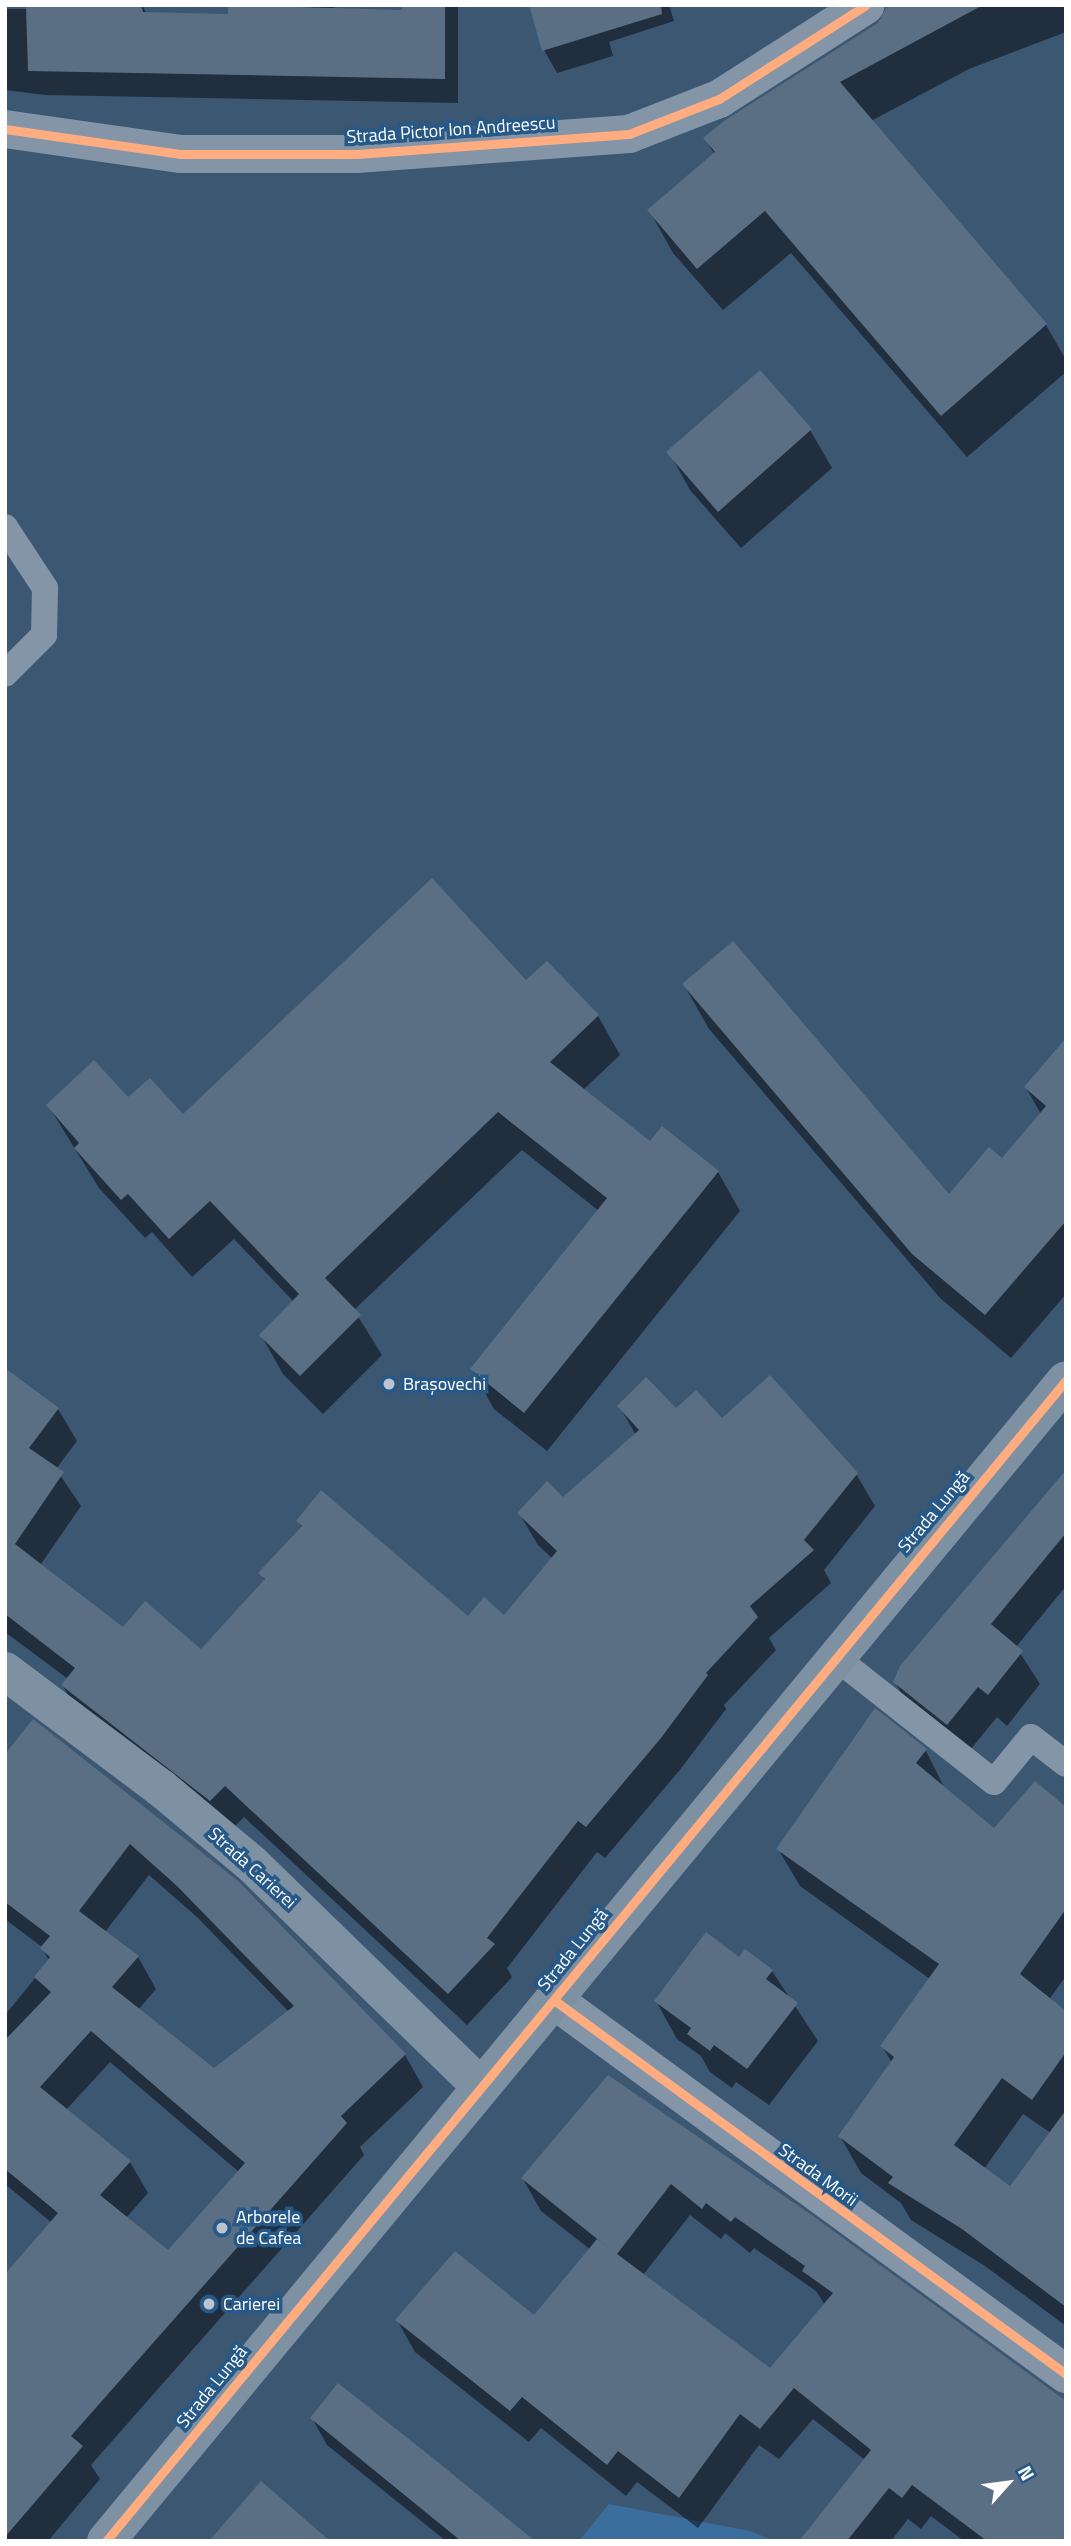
<!DOCTYPE html>
<meta charset="utf-8">
<style>
body{margin:0}
#map{position:relative;width:1071px;height:2546px;overflow:hidden;background:#3c5772;font-family:"Titillium Web",sans-serif}
div>[style]{position:absolute}
[style*='--x']{left:calc(var(--x)*1px);top:calc(var(--y)*1px);width:calc(var(--w)*1px);rotate:calc(var(--a)*1deg)}
.green>*{inset:0;background:#3b6e9d}
.shadow>*{inset:0;background:#0007}
.building>*{inset:0;background:#5a6f84}
.lane>*{height:26px;margin:-13px;padding:0 13px;transform-origin:13px;border-radius:13px;background:#8395a7}
.street>*{height:38px;margin:-19px;padding:0 19px;transform-origin:19px;border-radius:19px;background:#8395a7}
.secondary>*{height:38px;margin:-19px;padding:0 19px;transform-origin:19px;border-radius:19px;background:#7e91a3}
.cycleway>*{height:9px;margin:-4.5px;padding:0 4.5px;transform-origin:4.5px;border-radius:4.5px;background:#ffac80}
.dots>*{width:19px;height:19px;translate:-50% -50%;box-sizing:border-box;border:4px solid #265888;border-radius:50%}
span{translate:-50% -50%;white-space:nowrap;text-align:center;line-height:1.15;-webkit-text-stroke:7px #265888;paint-order:stroke}
.street-label{font-size:18px;color:#fff}
.poi-label{font-size:18px;color:#fff}
.left{translate:0 -50%;text-align:left}
.frame{position:absolute;inset:0;border:7px solid #fff;pointer-events:none}
.north{position:absolute;left:973px;top:2448px;width:70px;height:70px;-webkit-text-stroke:5px #265888;paint-order:stroke;rotate:62deg;font-size:19px;font-weight:700;line-height:28px;text-align:center;color:#fff}
.north::after{content:'';display:block;margin:auto;width:24px;height:32px;background:#fff;clip-path:polygon(50% 0,100% 100%,50% 72%,0 100%)}
</style>
<div id="map">
<div class="green">
<i style="clip-path:polygon(609px 2504px,750px 2531px,774px 2541px,579px 2541px)"></i>
</div>
<div class="shadow">
<i style="clip-path:polygon(96px 5px,142px 5px,147px 14px,229px 16px,229px 5px,334px 5px,334px 12px,404px 12px,404px 5px,458px 5px,458px 103px,45px 95px,5px 90px,5px 9px,96px 9px)"></i>
<i style="clip-path:polygon(554px 5px,669px 5px,674px 21px,609px 42px,613px 56px,557px 73px,544px 50px)"></i>
<i style="clip-path:polygon(889px 5px,1066px 5px,1066px 32px,969px 69px,871px 121px,1046px 325px,1066px 360px,1066px 372px,967px 457px,791px 253px,723px 310px,673px 253px,649px 210px,715px 155px,705px 139px,879px 25px)"></i>
<i style="clip-path:polygon(810px 430px,832px 468px,741px 548px,690px 490px,669px 452px)"></i>
<i style="clip-path:polygon(546px 963px,598px 1016px,620px 1055px,583px 1090px,650px 1144px,718px 1172px,740px 1211px,547px 1451px,494px 1409px,472px 1370px,599px 1211px,522px 1150px,354px 1310px,382px 1355px,323px 1414px,283px 1374px,261px 1335px,294px 1302px,234px 1239px,192px 1277px,152px 1232px,145px 1238px,99px 1188px,48px 1105px,128px 1100px,183px 1116px,526px 983px)"></i>
<i style="clip-path:polygon(684px 985px,949px 1196px,1002px 1161px,1041px 1114px,1026px 1088px,1066px 1052px,1066px 1294px,1011px 1358px,940px 1298px,709px 1029px)"></i>
<i style="clip-path:polygon(5px 1370px,58px 1409px,77px 1441px,56px 1469px,81px 1506px,41px 1564px,44px 1568px,124px 1629px,201px 1652px,265px 1581px,261px 1573px,302px 1528px,298px 1521px,468px 1618px,504px 1617px,553px 1559px,538px 1545px,519px 1513px,563px 1499px,636px 1435px,619px 1406px,676px 1410px,722px 1420px,856px 1474px,875px 1506px,824px 1570px,831px 1583px,769px 1638px,776px 1650px,724px 1705px,726px 1709px,679px 1771px,605px 1858px,597px 1852px,507px 1968px,512px 1977px,467px 2025px,244px 1817px,229px 1832px,81px 1718px,63px 1686px,68px 1679px,5px 1632px)"></i>
<i style="clip-path:polygon(1066px 1472px,1066px 1586px,1016px 1647px,1040px 1684px,1007px 1726px,997px 1717px,966px 1755px,913px 1714px,895px 1682px)"></i>
<i style="clip-path:polygon(evenodd,926px 1751px,945px 1789px,995px 1830px,1066px 1809px,1066px 1976px,1048px 2001px,1066px 2016px,1066px 2326px,985px 2266px,911px 2220px,901px 2203px,861px 2173px,840px 2136px,892px 2063px,882px 2046px,930px 1979px,800px 1886px,778px 1849px,926px 1751px,1023px 2114px,1051px 2133px,1010px 2189px,984px 2169px,1023px 2114px)"></i>
<i style="clip-path:polygon(evenodd,5px 1757px,237px 1883px,405px 2055px,423px 2087px,360px 2147px,364px 2155px,91px 2465px,100px 2479px,48px 2541px,5px 2541px,5px 2277px,52px 2223px,5px 2184px,5px 2015px,49px 1961px,42px 1947px,5px 1919px,5px 1757px,149px 1875px,198px 1918px,289px 2012px,214px 2071px,138px 2010px,156px 1989px,138px 1957px,105px 1932px,149px 1875px,5px 1757px,110px 2062px,239px 2172px,169px 2252px,126px 2218px,148px 2193px,130px 2162px,66px 2110px,110px 2062px)"></i>
<i style="clip-path:polygon(772px 1971px,818px 2041px,769px 2105px,736px 2082px,732px 2088px,710px 2072px,701px 2056px,677px 2039px,656px 2001px)"></i>
<i style="clip-path:polygon(evenodd,609px 2077px,812px 2218px,1066px 2541px,964px 2541px,931px 2516px,921px 2529px,908px 2519px,891px 2541px,801px 2541px,865px 2460px,813px 2419px,779px 2459px,759px 2445px,698px 2528px,637px 2482px,626px 2496px,541px 2428px,529px 2442px,415px 2352px,397px 2320px,534px 2317px,591px 2250px,541px 2211px,523px 2179px,609px 2077px,690px 2215px,721px 2239px,725px 2233px,750px 2253px,754px 2248px,816px 2291px,825px 2305px,770px 2371px,643px 2275px,690px 2215px)"></i>
<i style="clip-path:polygon(312px 2418px,532px 2541px,446px 2541px,327px 2445px)"></i>
</div>
<div class="building">
<i style="clip-path:polygon(141px 5px,143px 12px,228px 14px,228px 5px,402px 10px,402px 5px,445px 5px,445px 79px,28px 71px,26px 7px)"></i>
<i style="clip-path:polygon(529px 5px,661px 5px,662px 14px,542px 51px)"></i>
<i style="clip-path:polygon(888px 5px,983px 5px,840px 82px,1047px 324px,941px 416px,765px 211px,697px 269px,647px 210px,715px 152px,703px 138px,724px 121px,878px 23px)"></i>
<i style="clip-path:polygon(760px 370px,812px 429px,718px 512px,666px 452px)"></i>
<i style="clip-path:polygon(432px 878px,526px 980px,547px 961px,599px 1015px,550px 1062px,650px 1141px,662px 1126px,719px 1171px,524px 1413px,470px 1369px,607px 1198px,498px 1112px,325px 1278px,361px 1315px,300px 1376px,259px 1335px,299px 1294px,210px 1201px,169px 1239px,128px 1194px,121px 1200px,74px 1148px,79px 1143px,46px 1105px,94px 1060px,128px 1097px,150px 1078px,183px 1114px)"></i>
<i style="clip-path:polygon(733px 941px,949px 1194px,989px 1147px,1002px 1158px,1046px 1106px,1024px 1087px,1066px 1038px,1066px 1221px,985px 1315px,912px 1254px,682px 984px)"></i>
<i style="clip-path:polygon(5px 1368px,59px 1408px,29px 1448px,64px 1472px,15px 1544px,123px 1627px,145px 1601px,201px 1649px,265px 1579px,258px 1573px,302px 1526px,296px 1521px,321px 1490px,468px 1616px,484px 1597px,504px 1615px,557px 1551px,517px 1513px,547px 1481px,563px 1497px,639px 1430px,617px 1406px,646px 1377px,676px 1408px,696px 1390px,722px 1418px,770px 1375px,858px 1473px,804px 1540px,814px 1550px,750px 1606px,758px 1617px,706px 1673px,708px 1675px,661px 1738px,586px 1827px,578px 1821px,487px 1938px,495px 1944px,448px 1994px,225px 1786px,210px 1801px,61px 1685px,75px 1668px,5px 1614px)"></i>
<i style="clip-path:polygon(1066px 1470px,1066px 1533px,991px 1624px,1023px 1651px,988px 1695px,978px 1687px,947px 1725px,893px 1682px,900px 1666px)"></i>
<i style="clip-path:polygon(875px 1708px,927px 1749px,916px 1763px,994px 1828px,1035px 1781px,1066px 1807px,1066px 1909px,1020px 1974px,1066px 2011px,1066px 2052px,1032px 2100px,1002px 2078px,954px 2145px,1010px 2186px,1066px 2110px,1066px 2307px,962px 2229px,888px 2183px,893px 2177px,838px 2136px,894px 2057px,880px 2046px,939px 1964px,776px 1849px)"></i>
<i style="clip-path:polygon(evenodd,33px 1719px,238px 1881px,406px 2054px,341px 2116px,347px 2123px,71px 2436px,83px 2446px,5px 2537px,5px 2274px,58px 2213px,5px 2169px,5px 2040px,51px 1992px,34px 1977px,50px 1957px,40px 1948px,50px 1936px,5px 1902px,5px 1754px,33px 1719px,130px 1844px,177px 1886px,294px 2006px,214px 2068px,112px 1987px,139px 1956px,79px 1911px,130px 1844px,33px 1719px,91px 2031px,245px 2163px,168px 2250px,100px 2195px,131px 2161px,40px 2087px,91px 2031px)"></i>
<i style="clip-path:polygon(706px 1932px,739px 1957px,745px 1949px,773px 1970px,766px 1979px,798px 2003px,747px 2069px,714px 2045px,710px 2051px,687px 2034px,691px 2028px,654px 2001px)"></i>
<i style="clip-path:polygon(evenodd,608px 2075px,813px 2216px,1066px 2401px,1066px 2541px,987px 2541px,912px 2485px,902px 2498px,889px 2488px,847px 2541px,799px 2541px,871px 2450px,794px 2388px,760px 2429px,740px 2414px,679px 2498px,618px 2451px,607px 2465px,522px 2397px,510px 2411px,395px 2320px,455px 2251px,534px 2315px,597px 2239px,611px 2250px,521px 2178px,608px 2075px,671px 2184px,702px 2209px,706px 2203px,731px 2222px,735px 2217px,805px 2266px,802px 2271px,833px 2293px,770px 2368px,617px 2254px,671px 2184px)"></i>
<i style="clip-path:polygon(338px 2383px,434px 2459px,535px 2541px,461px 2541px,310px 2418px)"></i>
<i style="clip-path:polygon(261px 2481px,330px 2541px,209px 2541px)"></i>
</div>
<div class="lane">
<i style="--x:5;--y:527;--w:73;--a:56.7"></i>
<i style="--x:45;--y:588;--w:47;--a:91.2"></i>
<i style="--x:44;--y:635;--w:55;--a:135"></i>
<i style="--x:835;--y:1657;--w:202;--a:38.2"></i>
<i style="--x:994;--y:1782;--w:58;--a:-50.6"></i>
<i style="--x:1031;--y:1737;--w:44;--a:37.6"></i>
</div>
<div class="street">
<i style="--x:5;--y:129;--w:178;--a:8.1"></i>
<i style="--x:181;--y:154;--w:176;--a:0"></i>
<i style="--x:357;--y:154;--w:273;--a:-4.2"></i>
<i style="--x:629;--y:134;--w:97;--a:-21.3"></i>
<i style="--x:719;--y:99;--w:174;--a:-32.6"></i>
<i style="--x:554;--y:2000;--w:634;--a:36.15"></i>
</div>
<div class="secondary">
<i style="--x:5;--y:1671;--w:195;--a:36.9"></i>
<i style="--x:161;--y:1788;--w:120;--a:39.9"></i>
<i style="--x:253;--y:1865;--w:318;--a:44.2"></i>
<i style="--x:106;--y:2541;--w:1506;--a:-50.41"></i>
</div>
<div class="cycleway">
<i style="--x:5;--y:129;--w:178;--a:8.1"></i>
<i style="--x:181;--y:154;--w:176;--a:0"></i>
<i style="--x:357;--y:154;--w:273;--a:-4.2"></i>
<i style="--x:629;--y:134;--w:97;--a:-21.3"></i>
<i style="--x:719;--y:99;--w:174;--a:-32.6"></i>
<i style="--x:554;--y:2000;--w:634;--a:36.15"></i>
<i style="--x:106;--y:2541;--w:1506;--a:-50.41"></i>
</div>
<div class="dots">
<i style="left:389px;top:1384px;background:#bbc4ce"></i>
<i style="left:222px;top:2228px;background:#bbc4ce"></i>
<i style="left:209px;top:2304px;background:#bbc4ce"></i>
</div>
<div class="street-label">
<span style="left:451px;top:130px;rotate:-4deg">Strada Pictor Ion Andreescu</span>
<span style="left:934px;top:1512px;rotate:-50deg">Strada Lungă</span>
<span style="left:252px;top:1868px;rotate:42deg">Strada Carierei</span>
<span style="left:573px;top:1950px;rotate:-51deg">Strada Lungă</span>
<span style="left:818px;top:2175px;rotate:36deg">Strada Morii</span>
<span style="left:212px;top:2387px;rotate:-51deg">Strada Lungă</span>
</div>
<div class="poi-label">
<span class="left" style="left:403px;top:1384px">Brașovechi</span>
<span class="left" style="left:236px;top:2228px">Arborele<br>de Cafea</span>
<span class="left" style="left:223px;top:2304px">Carierei</span>
</div>
<div class="frame"></div>
<div class="north">N</div>
</div>
